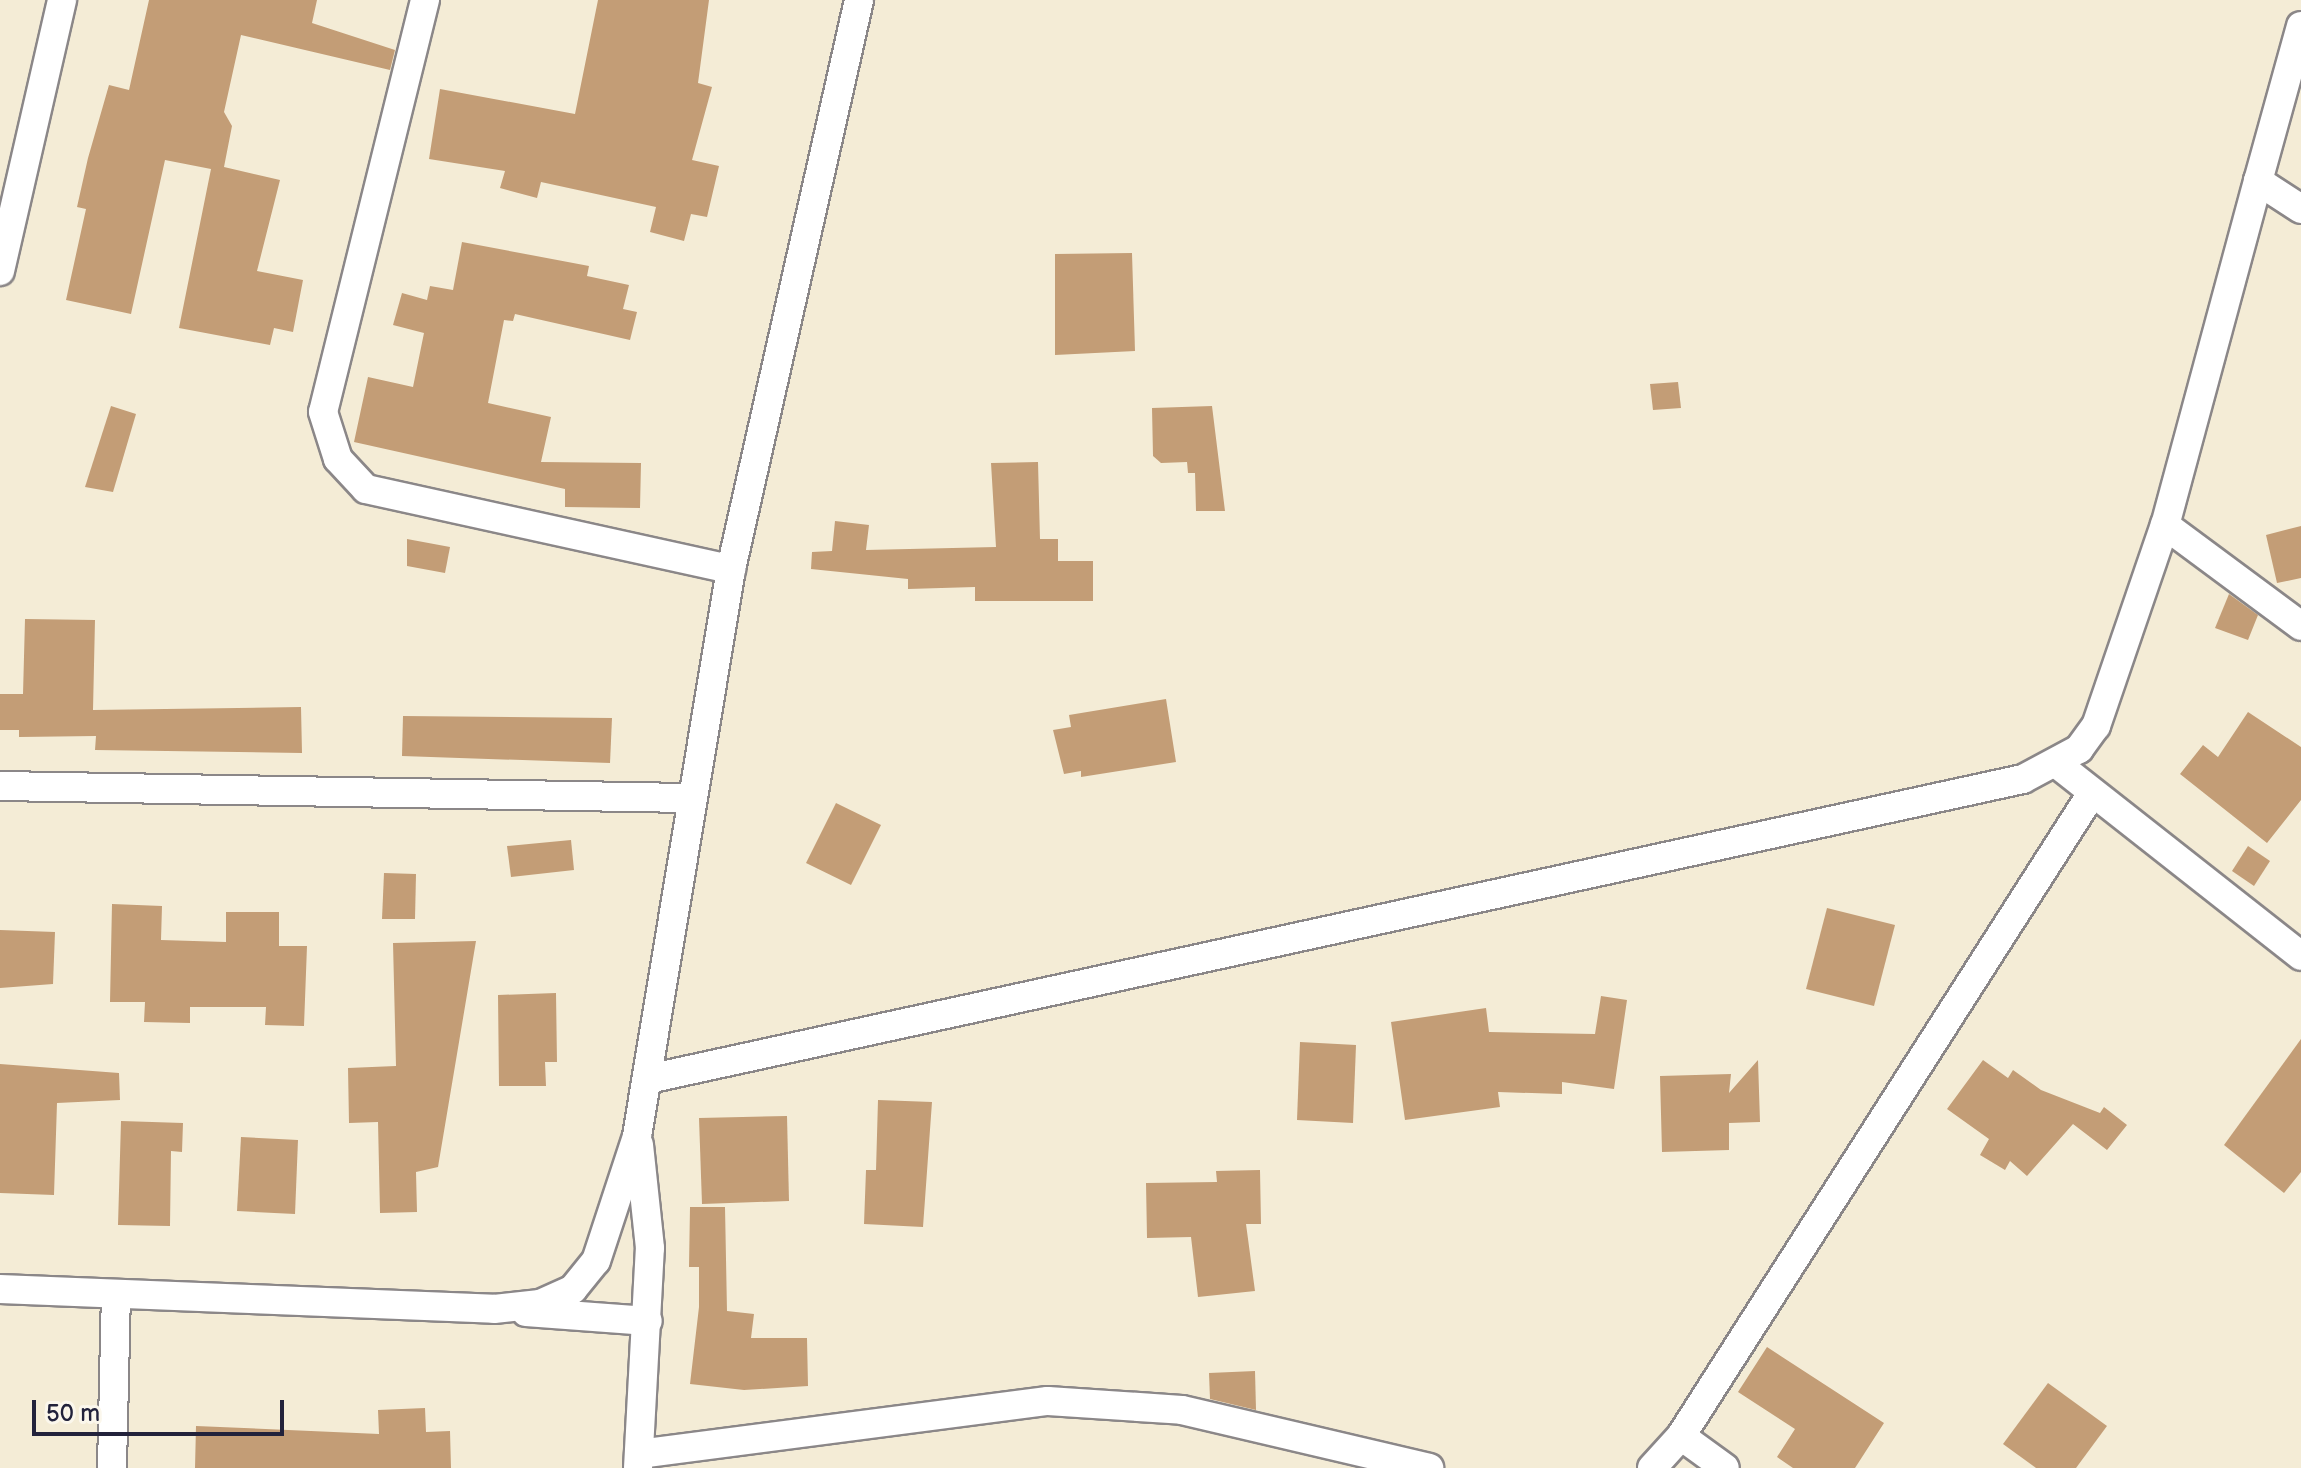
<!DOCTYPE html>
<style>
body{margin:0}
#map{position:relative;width:2301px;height:1468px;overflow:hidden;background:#f4ecd6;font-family:"Balsamiq Sans",sans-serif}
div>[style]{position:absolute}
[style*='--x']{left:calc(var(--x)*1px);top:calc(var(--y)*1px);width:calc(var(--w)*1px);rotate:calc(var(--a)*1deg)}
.building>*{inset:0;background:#c39d76}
.roads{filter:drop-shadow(2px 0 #8b8788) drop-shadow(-2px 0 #8b8788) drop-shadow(0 2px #8b8788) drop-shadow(0 -2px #8b8788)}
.street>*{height:28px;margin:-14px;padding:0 14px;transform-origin:14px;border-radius:14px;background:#fff}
span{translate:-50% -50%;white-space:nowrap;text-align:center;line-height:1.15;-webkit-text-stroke:6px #fbf7ec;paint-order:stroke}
.scale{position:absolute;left:32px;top:1400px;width:252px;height:36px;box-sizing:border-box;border:4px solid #22223b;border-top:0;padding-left:10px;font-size:24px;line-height:28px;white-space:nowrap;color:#22223b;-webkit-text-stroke:6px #fbf7ec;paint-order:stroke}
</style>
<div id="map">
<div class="building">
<i style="clip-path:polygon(149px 0,317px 0,312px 23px,395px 50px,390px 70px,241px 35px,224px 112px,232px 126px,224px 167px,280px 180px,257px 271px,303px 280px,293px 332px,274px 328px,270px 345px,179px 328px,211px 169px,165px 160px,131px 314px,66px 300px,86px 209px,77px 207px,88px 158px,109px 85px,129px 90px)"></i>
<i style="clip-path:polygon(598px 0,709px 0,698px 83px,712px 87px,692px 160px,719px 166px,707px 217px,691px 214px,684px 241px,650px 232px,656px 207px,541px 182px,537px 198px,500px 188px,505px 171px,429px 159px,440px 89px,575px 114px)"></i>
<i style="clip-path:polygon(462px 242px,589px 266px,587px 276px,629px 285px,623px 309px,637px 312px,630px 340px,515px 314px,513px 321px,504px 320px,488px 403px,551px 417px,541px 462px,641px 463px,640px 508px,565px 507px,565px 489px,354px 442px,368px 377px,413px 387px,424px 333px,393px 325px,402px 293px,427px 300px,430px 286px,453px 290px)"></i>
<i style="clip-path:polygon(1132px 253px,1135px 351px,1055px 355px,1055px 254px)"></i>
<i style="clip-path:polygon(1678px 382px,1681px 408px,1653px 410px,1650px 384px)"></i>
<i style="clip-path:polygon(111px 406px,136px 414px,113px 492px,85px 487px)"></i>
<i style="clip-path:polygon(1212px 406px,1225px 511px,1196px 511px,1195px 473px,1188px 473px,1187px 462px,1161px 463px,1153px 456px,1152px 408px)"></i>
<i style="clip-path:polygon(1038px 462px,1040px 539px,1058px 539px,1058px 561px,1093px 561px,1093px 601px,975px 601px,975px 587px,908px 589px,908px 579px,811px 569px,812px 552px,832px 551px,835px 521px,869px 525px,866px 550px,996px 547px,991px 463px)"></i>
<i style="clip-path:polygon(2301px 526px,2301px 578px,2277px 583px,2266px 535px)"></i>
<i style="clip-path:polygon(407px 539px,450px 547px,445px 573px,407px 566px)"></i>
<i style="clip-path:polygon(2229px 594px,2258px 615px,2248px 640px,2215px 628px)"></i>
<i style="clip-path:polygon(25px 619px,95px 620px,93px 710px,301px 707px,302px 753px,95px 750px,96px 736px,19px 737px,19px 730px,0 730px,0 694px,23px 694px)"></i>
<i style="clip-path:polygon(1166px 699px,1176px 762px,1081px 777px,1081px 771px,1064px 774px,1053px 730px,1071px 727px,1069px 715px)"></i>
<i style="clip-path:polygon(2248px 712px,2301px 747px,2301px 800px,2267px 843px,2180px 774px,2203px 745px,2218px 757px)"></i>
<i style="clip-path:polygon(403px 716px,612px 718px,610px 763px,402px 756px)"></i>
<i style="clip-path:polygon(836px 803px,881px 825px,851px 885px,806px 863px)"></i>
<i style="clip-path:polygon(571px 840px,574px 870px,511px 877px,507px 846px)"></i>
<i style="clip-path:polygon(2248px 846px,2270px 861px,2254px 886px,2232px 871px)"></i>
<i style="clip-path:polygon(384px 873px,416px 874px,415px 919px,382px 919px)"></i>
<i style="clip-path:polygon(112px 904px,162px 906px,161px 940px,226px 942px,226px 912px,279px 912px,279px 946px,307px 946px,304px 1026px,265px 1025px,266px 1007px,190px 1007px,190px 1023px,144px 1022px,145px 1002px,110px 1002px)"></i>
<i style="clip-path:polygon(1827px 908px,1895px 925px,1874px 1006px,1806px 989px)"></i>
<i style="clip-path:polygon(0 930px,55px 932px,53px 984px,0 988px)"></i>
<i style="clip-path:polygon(476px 941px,438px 1167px,416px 1172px,417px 1212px,380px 1213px,378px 1122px,349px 1123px,348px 1068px,396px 1066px,393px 943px)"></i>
<i style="clip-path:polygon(556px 993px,557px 1062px,545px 1062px,546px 1086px,499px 1086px,498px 995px)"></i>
<i style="clip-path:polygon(1601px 996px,1627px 1000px,1614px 1089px,1562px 1082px,1562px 1094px,1498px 1092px,1500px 1107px,1405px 1120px,1391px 1022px,1486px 1008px,1489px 1032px,1595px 1034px)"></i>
<i style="clip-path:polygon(2301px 1039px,2301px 1172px,2284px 1193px,2224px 1145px)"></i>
<i style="clip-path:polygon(1300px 1042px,1356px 1045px,1353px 1123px,1297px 1120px)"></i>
<i style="clip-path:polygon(1758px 1060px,1760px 1122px,1729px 1123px,1729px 1150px,1662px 1152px,1660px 1076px,1731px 1074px,1729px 1093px)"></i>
<i style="clip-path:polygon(1983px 1060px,2008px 1078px,2013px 1070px,2041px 1090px,2100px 1113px,2104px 1107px,2127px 1125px,2107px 1150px,2073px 1124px,2027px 1176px,2010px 1161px,2005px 1170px,1980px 1155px,1989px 1139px,1947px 1109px)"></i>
<i style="clip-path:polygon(0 1064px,119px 1073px,120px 1100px,57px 1103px,54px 1195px,0 1193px)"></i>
<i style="clip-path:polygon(878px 1100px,932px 1102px,923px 1227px,864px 1224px,866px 1170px,876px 1170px)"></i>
<i style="clip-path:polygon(787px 1116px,789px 1201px,702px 1204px,699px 1118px)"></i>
<i style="clip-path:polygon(121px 1121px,183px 1123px,182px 1152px,171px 1151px,170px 1226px,118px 1225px)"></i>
<i style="clip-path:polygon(241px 1137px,298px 1140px,295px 1214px,237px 1211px)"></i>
<i style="clip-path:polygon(1260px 1170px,1261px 1224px,1246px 1224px,1255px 1291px,1198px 1297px,1191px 1237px,1147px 1238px,1146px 1183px,1217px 1182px,1216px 1171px)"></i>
<i style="clip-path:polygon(690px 1207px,725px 1207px,727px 1311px,754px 1314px,751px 1338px,807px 1338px,808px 1386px,744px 1390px,690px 1384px,699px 1307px,699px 1267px,689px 1267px)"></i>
<i style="clip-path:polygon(1767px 1347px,1884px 1423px,1855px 1468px,1793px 1468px,1777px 1457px,1795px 1429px,1738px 1392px)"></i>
<i style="clip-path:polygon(1255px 1371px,1256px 1410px,1210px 1399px,1209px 1373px)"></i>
<i style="clip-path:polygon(2048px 1383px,2107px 1426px,2076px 1468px,2036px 1468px,2003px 1444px)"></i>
<i style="clip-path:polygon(425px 1408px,426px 1432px,450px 1431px,451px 1468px,195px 1468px,196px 1426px,379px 1434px,378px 1410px)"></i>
</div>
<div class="roads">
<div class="street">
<i style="--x:425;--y:0;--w:424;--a:103.9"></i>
<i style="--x:323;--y:412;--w:49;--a:72.3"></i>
<i style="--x:338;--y:459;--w:41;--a:47"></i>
<i style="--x:366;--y:489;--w:374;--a:12.4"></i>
<i style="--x:2301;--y:26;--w:161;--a:105.5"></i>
<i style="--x:2258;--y:181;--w:51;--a:33.1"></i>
<i style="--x:2258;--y:181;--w:356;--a:105.1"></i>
<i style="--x:2165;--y:525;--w:169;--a:36.6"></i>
<i style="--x:0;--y:271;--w:278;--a:-77.1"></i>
<i style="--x:2057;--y:764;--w:310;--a:38.2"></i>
<i style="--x:0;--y:786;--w:688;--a:1"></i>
<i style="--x:648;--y:1079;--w:1407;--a:-12.31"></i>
<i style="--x:2023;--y:779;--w:64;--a:-28.2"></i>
<i style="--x:2079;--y:749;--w:29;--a:-54"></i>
<i style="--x:2096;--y:726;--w:213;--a:-71.1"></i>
<i style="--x:0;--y:1289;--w:494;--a:2.3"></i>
<i style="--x:494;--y:1309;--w:46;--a:-6.2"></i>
<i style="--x:540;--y:1304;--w:36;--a:-24"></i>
<i style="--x:573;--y:1289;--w:36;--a:-51"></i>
<i style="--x:596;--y:1261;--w:132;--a:-71.8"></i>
<i style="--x:637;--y:1136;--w:575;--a:-80.59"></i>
<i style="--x:731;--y:569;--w:583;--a:-77.32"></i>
<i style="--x:526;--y:1312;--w:122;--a:4.2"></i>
<i style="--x:1681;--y:1436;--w:54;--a:36"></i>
<i style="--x:639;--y:1454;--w:412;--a:-7.4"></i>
<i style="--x:1048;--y:1401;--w:134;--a:3.8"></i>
<i style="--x:1182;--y:1410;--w:254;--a:13.2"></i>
<i style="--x:112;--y:1468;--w:172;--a:-88.7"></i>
<i style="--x:638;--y:1468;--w:220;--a:-86.9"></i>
<i style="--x:650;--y:1248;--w:104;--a:-96.1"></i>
<i style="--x:1652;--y:1468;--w:43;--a:-47.8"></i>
<i style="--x:1681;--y:1436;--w:763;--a:-57.41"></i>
</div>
</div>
<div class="scale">50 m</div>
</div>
